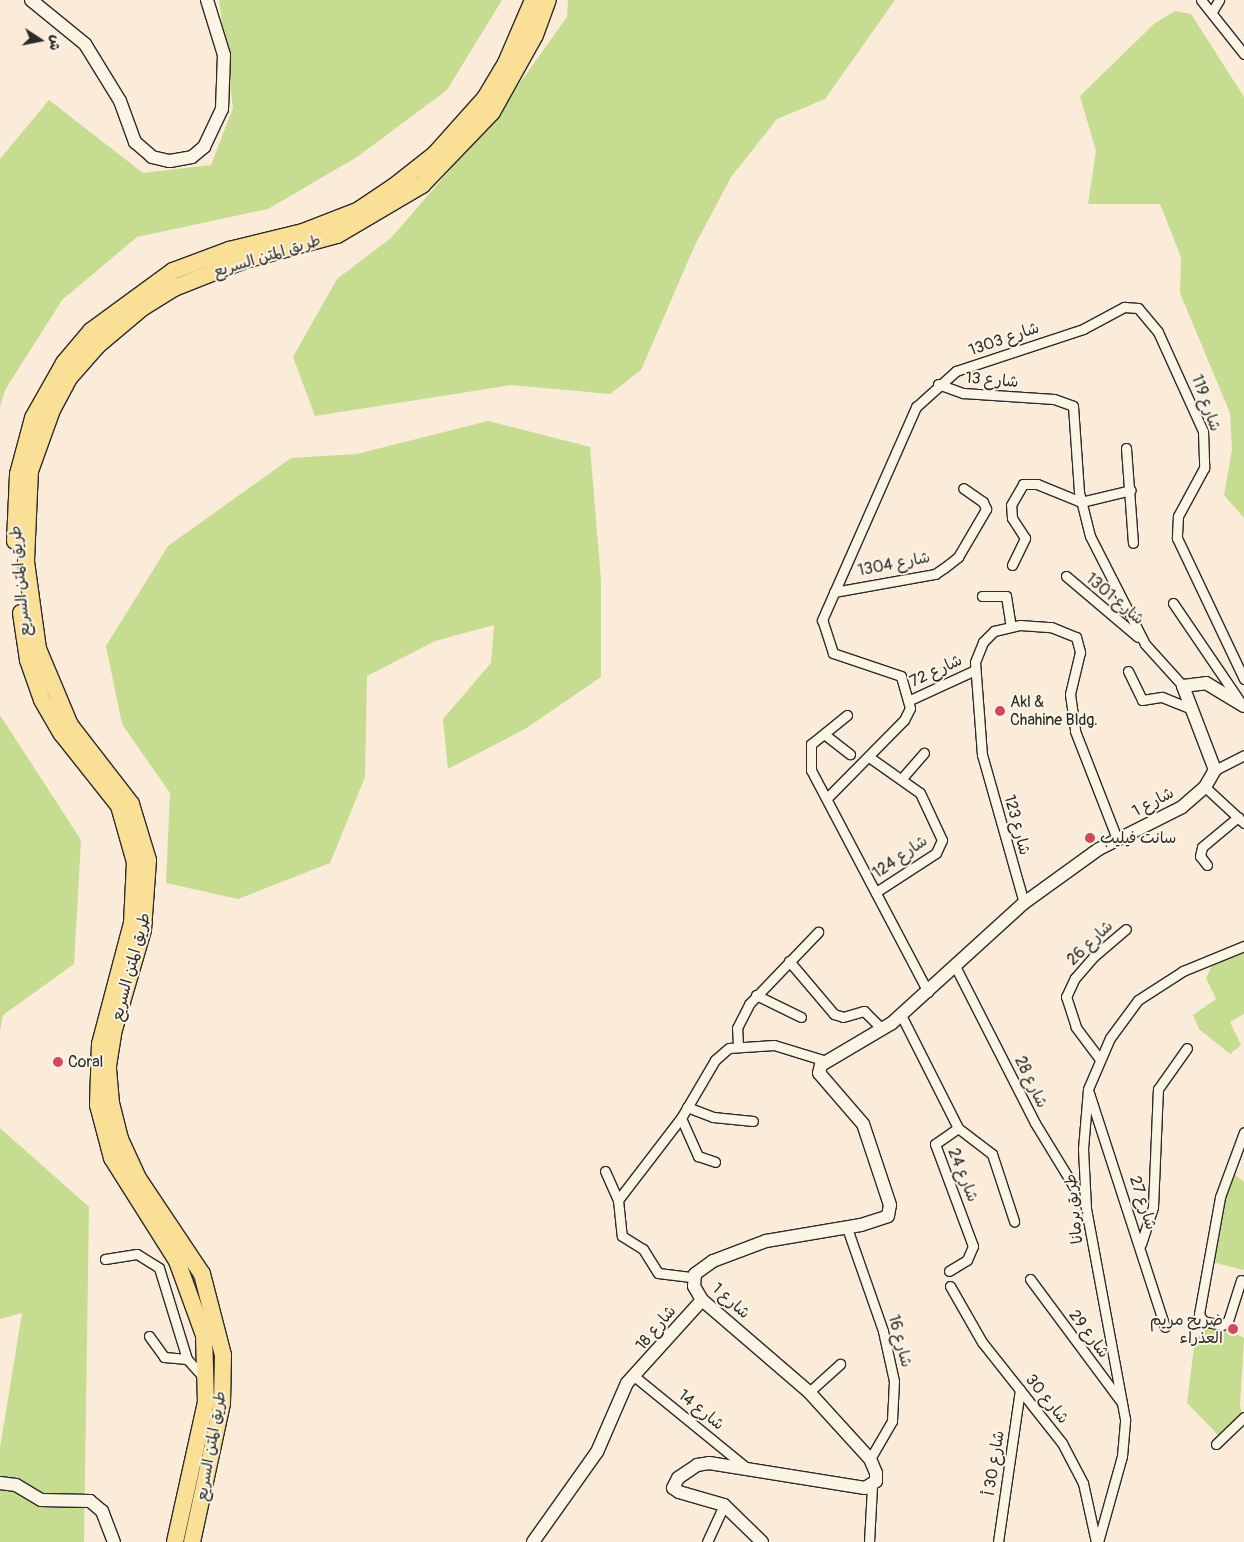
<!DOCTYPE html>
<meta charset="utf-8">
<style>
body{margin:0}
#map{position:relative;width:1244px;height:1542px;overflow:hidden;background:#fbebd9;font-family:Pangolin,"Playpen Sans Arabic",sans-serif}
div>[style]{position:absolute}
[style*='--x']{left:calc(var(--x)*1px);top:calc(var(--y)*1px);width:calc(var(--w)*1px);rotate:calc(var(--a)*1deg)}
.green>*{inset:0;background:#c6dc91}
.roads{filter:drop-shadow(1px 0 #2b2b2b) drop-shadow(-1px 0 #2b2b2b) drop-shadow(0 1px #2b2b2b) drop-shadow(0 -1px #2b2b2b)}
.street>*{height:9px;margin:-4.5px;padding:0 4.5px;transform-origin:4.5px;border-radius:4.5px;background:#fcf5e5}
.secondary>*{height:12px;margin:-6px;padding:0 6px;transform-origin:6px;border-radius:6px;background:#fcf5e5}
.highway>*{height:16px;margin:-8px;padding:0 8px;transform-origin:8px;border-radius:8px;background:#fadf96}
.dots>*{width:14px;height:14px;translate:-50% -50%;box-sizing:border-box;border:2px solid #fcf5e5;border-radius:50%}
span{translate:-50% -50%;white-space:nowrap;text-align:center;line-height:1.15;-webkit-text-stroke:4px #fcf5e5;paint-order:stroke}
.street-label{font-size:16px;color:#2b2b2b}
.poi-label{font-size:16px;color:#2b2b2b}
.left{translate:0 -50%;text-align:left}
.right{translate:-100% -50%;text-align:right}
.north{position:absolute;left:15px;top:15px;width:50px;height:50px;-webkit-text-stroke:4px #fcf5e5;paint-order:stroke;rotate:101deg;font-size:14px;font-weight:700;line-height:20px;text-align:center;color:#2b2b2b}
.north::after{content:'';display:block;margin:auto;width:18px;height:22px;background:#2b2b2b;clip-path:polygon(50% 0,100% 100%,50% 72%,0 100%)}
</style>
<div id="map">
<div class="green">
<i style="clip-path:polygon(219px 0,502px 0,447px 90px,357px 157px,268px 209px,137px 237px,62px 300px,5px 390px,0 407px,0 159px,49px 100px,143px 173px,211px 165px,233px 108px)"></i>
<i style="clip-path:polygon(568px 0,895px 0,825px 99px,777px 119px,731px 177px,695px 245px,641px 370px,610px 394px,511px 385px,315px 416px,293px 357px,337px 279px,391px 238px,494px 119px,567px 17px)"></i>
<i style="clip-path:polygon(1175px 11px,1191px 14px,1244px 97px,1244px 518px,1224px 495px,1232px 450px,1230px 413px,1180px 293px,1181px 257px,1160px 204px,1088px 204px,1096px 151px,1080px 96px,1155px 23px)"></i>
<i style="clip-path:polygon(488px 421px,590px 447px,601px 580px,601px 677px,525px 729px,448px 769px,443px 719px,491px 663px,494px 625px,435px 641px,367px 676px,365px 777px,330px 863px,238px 899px,166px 883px,170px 793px,122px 724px,106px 646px,168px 546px,291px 458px,357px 454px)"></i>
<i style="clip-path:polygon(0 715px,81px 840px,74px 964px,3px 1015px,0 1031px)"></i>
<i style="clip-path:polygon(1244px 953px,1244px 1014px,1230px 1022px,1241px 1045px,1230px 1054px,1199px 1029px,1193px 1015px,1216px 999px,1206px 978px,1212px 966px)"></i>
<i style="clip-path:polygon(0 1128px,89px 1207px,84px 1542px,0 1542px,0 1448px,22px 1313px,0 1319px)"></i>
<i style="clip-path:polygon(1229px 1170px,1244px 1182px,1244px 1270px,1212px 1262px)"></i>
<i style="clip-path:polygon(1214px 1321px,1244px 1338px,1240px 1405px,1244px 1426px,1222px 1439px,1187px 1403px,1195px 1340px)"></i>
</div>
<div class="roads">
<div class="street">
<i style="--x:1201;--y:0;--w:69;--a:51.5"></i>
<i style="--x:1213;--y:10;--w:12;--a:-59"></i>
<i style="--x:938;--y:384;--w:27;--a:20"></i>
<i style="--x:963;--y:393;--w:91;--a:3.8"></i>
<i style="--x:1054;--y:399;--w:20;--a:20"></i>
<i style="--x:1073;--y:406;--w:86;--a:86"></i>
<i style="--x:1079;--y:492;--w:45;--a:76"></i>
<i style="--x:1090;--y:536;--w:121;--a:63"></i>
<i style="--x:1145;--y:644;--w:57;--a:47.9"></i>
<i style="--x:1126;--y:448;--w:95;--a:85.8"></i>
<i style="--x:1012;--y:565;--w:30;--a:-64"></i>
<i style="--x:1025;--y:538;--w:24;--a:-123"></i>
<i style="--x:1012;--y:518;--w:13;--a:-94"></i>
<i style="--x:1011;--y:505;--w:24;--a:-60"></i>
<i style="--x:1023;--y:484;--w:14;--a:0"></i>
<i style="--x:1037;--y:484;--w:48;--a:22.2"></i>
<i style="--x:1081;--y:502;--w:51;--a:-13.5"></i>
<i style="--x:1066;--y:576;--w:94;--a:40.3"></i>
<i style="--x:834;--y:592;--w:103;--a:-10.1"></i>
<i style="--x:935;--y:574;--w:11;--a:-34"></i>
<i style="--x:944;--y:568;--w:18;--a:-38"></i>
<i style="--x:958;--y:557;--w:56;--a:-59.7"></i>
<i style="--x:986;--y:509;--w:8;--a:-113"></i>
<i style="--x:983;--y:502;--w:24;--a:-145"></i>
<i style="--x:982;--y:596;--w:24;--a:0"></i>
<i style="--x:1006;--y:596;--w:31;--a:81"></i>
<i style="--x:1173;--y:603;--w:117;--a:55.8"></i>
<i style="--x:1128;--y:671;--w:32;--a:64"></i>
<i style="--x:1142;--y:700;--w:20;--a:-9"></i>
<i style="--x:1162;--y:697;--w:31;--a:22"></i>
<i style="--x:910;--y:700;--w:72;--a:-24.8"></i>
<i style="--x:847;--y:715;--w:46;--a:141.1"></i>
<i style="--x:811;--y:744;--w:26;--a:90"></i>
<i style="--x:811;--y:770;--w:251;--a:62.2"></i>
<i style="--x:824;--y:734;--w:33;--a:38"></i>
<i style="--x:869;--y:757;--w:62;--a:35.2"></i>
<i style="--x:920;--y:793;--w:52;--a:64.9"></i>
<i style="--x:942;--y:840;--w:14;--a:115"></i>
<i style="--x:936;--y:853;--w:72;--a:147"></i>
<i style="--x:1215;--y:770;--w:33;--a:-27"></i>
<i style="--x:903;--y:777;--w:32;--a:-49"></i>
<i style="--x:1205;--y:787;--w:53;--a:42.7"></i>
<i style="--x:828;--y:797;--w:108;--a:-45.4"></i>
<i style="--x:904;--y:720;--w:13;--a:-63"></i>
<i style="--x:910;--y:708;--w:33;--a:-106"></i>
<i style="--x:901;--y:676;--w:72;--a:-161.3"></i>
<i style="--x:833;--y:653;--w:35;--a:-108"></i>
<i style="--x:822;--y:620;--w:233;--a:-66.2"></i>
<i style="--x:916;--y:407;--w:54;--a:-42"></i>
<i style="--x:956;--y:371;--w:134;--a:-18.3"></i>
<i style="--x:1083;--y:329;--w:47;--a:-28.2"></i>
<i style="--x:1124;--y:307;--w:14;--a:4"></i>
<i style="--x:1138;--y:308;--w:31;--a:50"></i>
<i style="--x:1158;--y:332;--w:109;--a:65.6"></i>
<i style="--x:1203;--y:431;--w:37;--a:88"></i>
<i style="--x:1204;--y:468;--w:55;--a:118.4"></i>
<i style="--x:1178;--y:516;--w:22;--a:93"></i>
<i style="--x:1177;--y:538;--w:156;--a:64.6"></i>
<i style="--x:1207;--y:865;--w:11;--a:-128"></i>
<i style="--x:1200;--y:856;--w:9;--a:-77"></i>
<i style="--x:1202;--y:847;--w:47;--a:-39.8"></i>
<i style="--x:1024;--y:903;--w:154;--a:-105.8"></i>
<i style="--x:982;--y:755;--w:93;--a:-94.3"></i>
<i style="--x:975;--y:662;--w:22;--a:-68"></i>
<i style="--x:983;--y:642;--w:16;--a:-45"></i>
<i style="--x:994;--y:631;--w:27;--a:-13"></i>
<i style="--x:1020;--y:625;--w:31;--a:4"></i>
<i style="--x:1051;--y:627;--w:27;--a:22"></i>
<i style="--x:1076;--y:637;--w:16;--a:75"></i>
<i style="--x:1080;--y:652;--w:43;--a:103.4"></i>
<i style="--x:1070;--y:694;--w:37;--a:82"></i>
<i style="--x:1075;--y:731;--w:116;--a:68.7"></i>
<i style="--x:789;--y:961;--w:70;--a:49.7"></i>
<i style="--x:834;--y:1014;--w:9;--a:18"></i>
<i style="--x:843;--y:1017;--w:22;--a:-16"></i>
<i style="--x:864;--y:1011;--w:25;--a:45"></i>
<i style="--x:955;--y:966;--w:176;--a:63"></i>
<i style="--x:1035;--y:1123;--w:96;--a:58.6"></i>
<i style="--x:756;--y:995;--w:50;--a:26.1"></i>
<i style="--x:901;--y:1015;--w:127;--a:63.2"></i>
<i style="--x:958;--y:1128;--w:28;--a:145"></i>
<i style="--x:935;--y:1144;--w:109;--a:69.6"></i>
<i style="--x:973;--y:1246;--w:15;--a:113"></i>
<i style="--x:967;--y:1260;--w:21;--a:149"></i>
<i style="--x:738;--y:1045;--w:17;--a:-93"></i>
<i style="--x:737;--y:1028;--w:27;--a:-63"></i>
<i style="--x:749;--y:1004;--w:100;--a:-46.2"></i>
<i style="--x:1099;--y:1058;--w:39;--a:-127"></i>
<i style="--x:1076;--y:1027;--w:32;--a:-108"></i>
<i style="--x:1066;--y:997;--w:21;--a:-65"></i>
<i style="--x:1075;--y:978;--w:28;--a:-49"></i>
<i style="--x:1093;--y:957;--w:43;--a:-40.3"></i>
<i style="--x:1088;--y:1090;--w:249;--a:72"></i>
<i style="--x:687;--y:1107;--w:28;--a:21"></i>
<i style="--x:713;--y:1117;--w:40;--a:5.7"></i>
<i style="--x:681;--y:1118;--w:42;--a:65.9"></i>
<i style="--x:698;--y:1156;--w:18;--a:19"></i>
<i style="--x:958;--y:1128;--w:43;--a:37.4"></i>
<i style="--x:992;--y:1154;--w:71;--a:71.8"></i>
<i style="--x:605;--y:1171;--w:32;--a:66"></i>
<i style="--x:618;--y:1200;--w:36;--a:84"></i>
<i style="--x:622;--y:1236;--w:25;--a:32"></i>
<i style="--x:643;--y:1249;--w:28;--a:58"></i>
<i style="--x:658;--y:1273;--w:35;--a:7"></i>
<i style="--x:618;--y:1200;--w:103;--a:-52.5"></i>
<i style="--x:681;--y:1118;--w:67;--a:-59.6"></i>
<i style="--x:715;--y:1060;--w:18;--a:-41"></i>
<i style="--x:729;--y:1048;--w:45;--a:-3.8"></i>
<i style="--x:774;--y:1045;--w:54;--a:17.1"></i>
<i style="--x:847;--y:1228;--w:109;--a:70.7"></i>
<i style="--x:883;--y:1331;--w:51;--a:77.6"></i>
<i style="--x:894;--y:1381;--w:40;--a:92.9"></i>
<i style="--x:892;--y:1421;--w:44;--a:120.1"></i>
<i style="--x:1141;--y:1244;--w:39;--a:-72"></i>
<i style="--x:1153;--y:1207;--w:118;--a:-87.6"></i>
<i style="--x:1158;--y:1089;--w:50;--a:-54.7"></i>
<i style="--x:105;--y:1259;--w:32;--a:-9"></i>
<i style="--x:137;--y:1254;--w:26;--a:32"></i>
<i style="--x:159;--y:1268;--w:95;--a:72.9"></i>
<i style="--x:187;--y:1359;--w:27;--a:48"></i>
<i style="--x:1030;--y:1279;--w:154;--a:53.4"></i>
<i style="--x:1241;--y:1280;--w:43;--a:107.6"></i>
<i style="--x:1228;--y:1321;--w:7;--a:146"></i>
<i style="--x:1222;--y:1325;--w:19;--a:-168"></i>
<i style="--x:1203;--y:1321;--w:8;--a:-120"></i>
<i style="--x:1199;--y:1314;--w:119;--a:-79.8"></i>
<i style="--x:1220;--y:1197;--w:69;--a:-69.7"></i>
<i style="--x:950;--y:1286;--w:64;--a:60.3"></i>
<i style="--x:982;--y:1342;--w:129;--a:51.6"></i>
<i style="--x:1062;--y:1443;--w:45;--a:62.3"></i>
<i style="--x:1083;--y:1483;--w:60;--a:77.6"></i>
<i style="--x:149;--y:1336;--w:26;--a:54"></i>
<i style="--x:164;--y:1357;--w:23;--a:5"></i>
<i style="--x:634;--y:1376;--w:146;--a:39.2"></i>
<i style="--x:809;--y:1392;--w:42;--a:-42.1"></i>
<i style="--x:1216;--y:1444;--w:39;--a:-44"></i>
<i style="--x:707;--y:1542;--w:41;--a:-65.3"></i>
<i style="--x:869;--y:1542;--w:56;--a:-86.9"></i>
<i style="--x:998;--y:1542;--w:154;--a:-81.8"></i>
<i style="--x:1098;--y:1542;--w:89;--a:-74.4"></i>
<i style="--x:1122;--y:1456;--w:37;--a:-85"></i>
<i style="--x:1125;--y:1419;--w:215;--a:-100.5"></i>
<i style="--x:1086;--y:1208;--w:59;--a:-92.9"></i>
<i style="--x:1083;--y:1149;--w:60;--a:-85.2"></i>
<i style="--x:1088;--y:1089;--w:56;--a:-66.7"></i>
<i style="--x:1110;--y:1038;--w:47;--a:-53.6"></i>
<i style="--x:1138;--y:1000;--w:54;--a:-32.8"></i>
<i style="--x:1183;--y:971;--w:66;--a:-22.3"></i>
</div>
<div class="secondary">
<i style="--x:31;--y:0;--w:70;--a:39.2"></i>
<i style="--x:85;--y:44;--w:67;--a:58.4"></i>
<i style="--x:120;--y:101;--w:44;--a:69.9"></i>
<i style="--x:135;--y:142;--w:23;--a:41"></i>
<i style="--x:152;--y:157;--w:18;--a:13"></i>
<i style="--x:170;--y:161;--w:22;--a:-10"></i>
<i style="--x:192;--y:157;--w:16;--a:-40"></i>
<i style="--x:204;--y:147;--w:42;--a:-64.7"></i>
<i style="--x:222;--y:109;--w:54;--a:-87.9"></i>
<i style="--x:224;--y:55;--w:58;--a:-107.2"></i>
<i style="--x:0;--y:1483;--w:16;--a:7"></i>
<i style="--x:16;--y:1485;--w:29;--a:31"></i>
<i style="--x:41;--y:1500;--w:49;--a:1.2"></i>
<i style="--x:90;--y:1501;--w:16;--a:40"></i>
<i style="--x:102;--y:1511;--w:33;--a:69"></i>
<i style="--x:533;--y:1542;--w:110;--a:-54.6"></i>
<i style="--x:597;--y:1452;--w:75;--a:-66.5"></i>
<i style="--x:627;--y:1383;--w:112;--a:-47.9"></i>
<i style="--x:762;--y:1542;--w:53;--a:-135.8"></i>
<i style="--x:724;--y:1505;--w:47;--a:-163.9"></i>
<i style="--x:679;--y:1492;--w:7;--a:-146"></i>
<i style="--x:673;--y:1488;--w:11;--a:-63"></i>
<i style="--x:678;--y:1478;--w:23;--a:-34"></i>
<i style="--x:697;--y:1465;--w:12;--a:-9"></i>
<i style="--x:709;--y:1463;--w:158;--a:9.1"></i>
<i style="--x:865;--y:1488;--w:13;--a:-32"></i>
<i style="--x:876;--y:1481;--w:8;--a:-90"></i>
<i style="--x:876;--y:1473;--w:15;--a:-113"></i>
<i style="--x:870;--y:1459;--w:91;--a:-132.3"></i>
<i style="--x:809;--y:1392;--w:141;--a:-139.3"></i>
<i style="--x:702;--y:1300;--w:16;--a:-120"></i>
<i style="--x:694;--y:1286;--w:12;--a:-85"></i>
<i style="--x:695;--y:1274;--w:22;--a:-36"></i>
<i style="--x:713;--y:1261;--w:57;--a:-20.7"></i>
<i style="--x:766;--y:1241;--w:96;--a:-9.6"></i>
<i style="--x:861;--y:1225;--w:28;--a:-18"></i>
<i style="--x:888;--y:1216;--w:11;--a:-80"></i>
<i style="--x:890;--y:1205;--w:85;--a:-108.4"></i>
<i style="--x:863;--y:1124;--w:67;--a:-130.8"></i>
<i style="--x:819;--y:1073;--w:8;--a:-76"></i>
<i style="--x:821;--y:1065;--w:82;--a:-30.6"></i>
<i style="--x:892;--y:1023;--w:178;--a:-42.3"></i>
<i style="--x:1024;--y:903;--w:92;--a:-35.8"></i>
<i style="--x:1099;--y:849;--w:93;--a:-26.8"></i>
<i style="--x:1182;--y:807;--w:30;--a:-41"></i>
<i style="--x:1205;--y:787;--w:20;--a:-60"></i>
<i style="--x:1215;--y:770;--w:90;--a:-110.9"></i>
<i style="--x:1183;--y:686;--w:23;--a:-7"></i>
<i style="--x:1206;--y:683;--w:44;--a:31.2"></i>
</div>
<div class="highway">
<i style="--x:15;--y:541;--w:67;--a:-87.4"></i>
<i style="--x:18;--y:474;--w:58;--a:-75"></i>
<i style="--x:33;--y:418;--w:63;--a:-60.6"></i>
<i style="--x:64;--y:363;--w:42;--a:-49.8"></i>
<i style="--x:91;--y:331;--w:102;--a:-36.2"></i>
<i style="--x:173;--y:271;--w:60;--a:-20.6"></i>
<i style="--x:229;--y:250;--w:76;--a:-13.7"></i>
<i style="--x:303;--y:232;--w:60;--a:-21.4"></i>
<i style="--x:359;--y:210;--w:40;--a:-34"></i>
<i style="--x:392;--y:188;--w:55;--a:-38.3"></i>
<i style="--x:435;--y:154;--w:75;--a:-48.2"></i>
<i style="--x:485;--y:98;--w:41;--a:-59"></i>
<i style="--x:506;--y:63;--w:69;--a:-66.8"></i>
<i style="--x:21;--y:613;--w:48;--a:81.5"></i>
<i style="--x:28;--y:660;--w:42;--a:70.7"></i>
<i style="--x:42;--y:700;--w:39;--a:60"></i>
<i style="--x:62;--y:734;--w:92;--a:51.6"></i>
<i style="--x:119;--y:806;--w:58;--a:74.1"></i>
<i style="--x:135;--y:862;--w:61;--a:92.8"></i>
<i style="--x:132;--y:923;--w:125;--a:104.8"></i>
<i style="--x:100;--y:1044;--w:61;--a:91.9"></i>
<i style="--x:98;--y:1105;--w:55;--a:75.2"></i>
<i style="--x:112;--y:1158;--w:122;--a:57.7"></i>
<i style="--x:177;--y:1261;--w:79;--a:70"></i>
<i style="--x:204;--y:1335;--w:67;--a:88.3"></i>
<i style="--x:206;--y:1402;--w:143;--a:102.5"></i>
<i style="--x:192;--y:1542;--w:142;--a:-77.8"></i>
<i style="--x:222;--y:1403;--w:48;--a:-88.8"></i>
<i style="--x:223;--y:1355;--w:84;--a:-104.5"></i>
<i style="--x:202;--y:1274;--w:115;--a:-123.7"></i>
<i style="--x:138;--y:1178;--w:43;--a:-114.8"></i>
<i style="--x:120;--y:1139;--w:37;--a:-104"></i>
<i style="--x:111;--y:1103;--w:37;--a:-95"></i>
<i style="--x:108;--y:1066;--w:33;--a:-81"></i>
<i style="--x:113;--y:1033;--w:107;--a:-73.8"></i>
<i style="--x:143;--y:930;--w:70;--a:-85.9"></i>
<i style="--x:148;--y:860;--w:59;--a:-106.9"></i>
<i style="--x:131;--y:804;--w:100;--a:-127.7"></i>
<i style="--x:70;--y:725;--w:82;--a:-112.8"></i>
<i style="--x:38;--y:649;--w:89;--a:-97.8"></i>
<i style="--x:26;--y:561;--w:90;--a:-87.5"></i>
<i style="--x:30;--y:471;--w:65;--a:-70.2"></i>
<i style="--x:52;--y:410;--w:36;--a:-62"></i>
<i style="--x:69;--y:378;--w:43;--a:-48.8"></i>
<i style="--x:97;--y:346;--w:59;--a:-40.2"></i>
<i style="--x:142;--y:308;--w:38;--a:-32"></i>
<i style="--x:174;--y:288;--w:76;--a:-21.5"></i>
<i style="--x:245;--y:260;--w:95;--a:-15.2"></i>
<i style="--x:337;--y:235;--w:99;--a:-30.5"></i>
<i style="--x:422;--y:185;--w:101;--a:-46.2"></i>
<i style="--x:492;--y:112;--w:88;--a:-60.8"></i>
<i style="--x:535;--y:35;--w:37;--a:-70"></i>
</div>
</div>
<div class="dots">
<i style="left:1000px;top:711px;background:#d1495b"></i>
<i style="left:1090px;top:838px;background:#d1495b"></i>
<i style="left:58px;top:1062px;background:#d1495b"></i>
<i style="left:1233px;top:1329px;background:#d1495b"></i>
</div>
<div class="street-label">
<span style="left:267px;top:256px;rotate:-17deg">طريق المتن السريع</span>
<span style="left:1004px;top:339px;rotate:-19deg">شارع 1303</span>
<span style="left:992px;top:380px;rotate:5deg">شارع 13</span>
<span style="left:1206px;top:403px;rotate:70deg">شارع 119</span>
<span style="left:894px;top:564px;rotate:-11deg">شارع 1304</span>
<span style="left:20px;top:581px;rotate:-95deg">طريق المتن السريع</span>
<span style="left:1115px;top:599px;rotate:40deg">شارع 1301</span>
<span style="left:936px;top:671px;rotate:-25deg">شارع 72</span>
<span style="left:1153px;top:802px;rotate:-28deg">شارع 1</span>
<span style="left:1017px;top:825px;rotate:75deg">شارع 123</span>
<span style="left:900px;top:857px;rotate:-35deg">شارع 124</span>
<span style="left:1090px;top:943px;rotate:-44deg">شارع 26</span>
<span style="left:131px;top:967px;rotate:-75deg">طريق المتن السريع</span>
<span style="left:1031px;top:1082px;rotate:64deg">شارع 28</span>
<span style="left:963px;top:1175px;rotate:68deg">شارع 24</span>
<span style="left:1143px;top:1203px;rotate:72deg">شارع 27</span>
<span style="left:1074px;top:1209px;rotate:-96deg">طريق برمانا</span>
<span style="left:731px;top:1301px;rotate:42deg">شارع 1</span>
<span style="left:656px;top:1328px;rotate:-50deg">شارع 18</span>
<span style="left:1089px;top:1334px;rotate:53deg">شارع 29</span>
<span style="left:900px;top:1341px;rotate:75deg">شارع 16</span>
<span style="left:1047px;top:1399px;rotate:51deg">شارع 30</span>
<span style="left:701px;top:1410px;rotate:39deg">شارع 14</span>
<span style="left:211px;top:1446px;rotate:-80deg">طريق المتن السريع</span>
<span style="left:994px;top:1463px;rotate:-81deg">شارع 30 أ</span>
</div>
<div class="poi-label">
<span class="left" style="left:1010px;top:711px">Akl &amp;<br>Chahine Bldg.</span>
<span class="left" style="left:1100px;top:838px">سانت فيليب</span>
<span class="left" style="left:68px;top:1062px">Coral</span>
<span class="right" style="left:1223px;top:1329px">ضريح مريم<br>العذراء</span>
</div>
<div class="north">ش</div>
</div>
